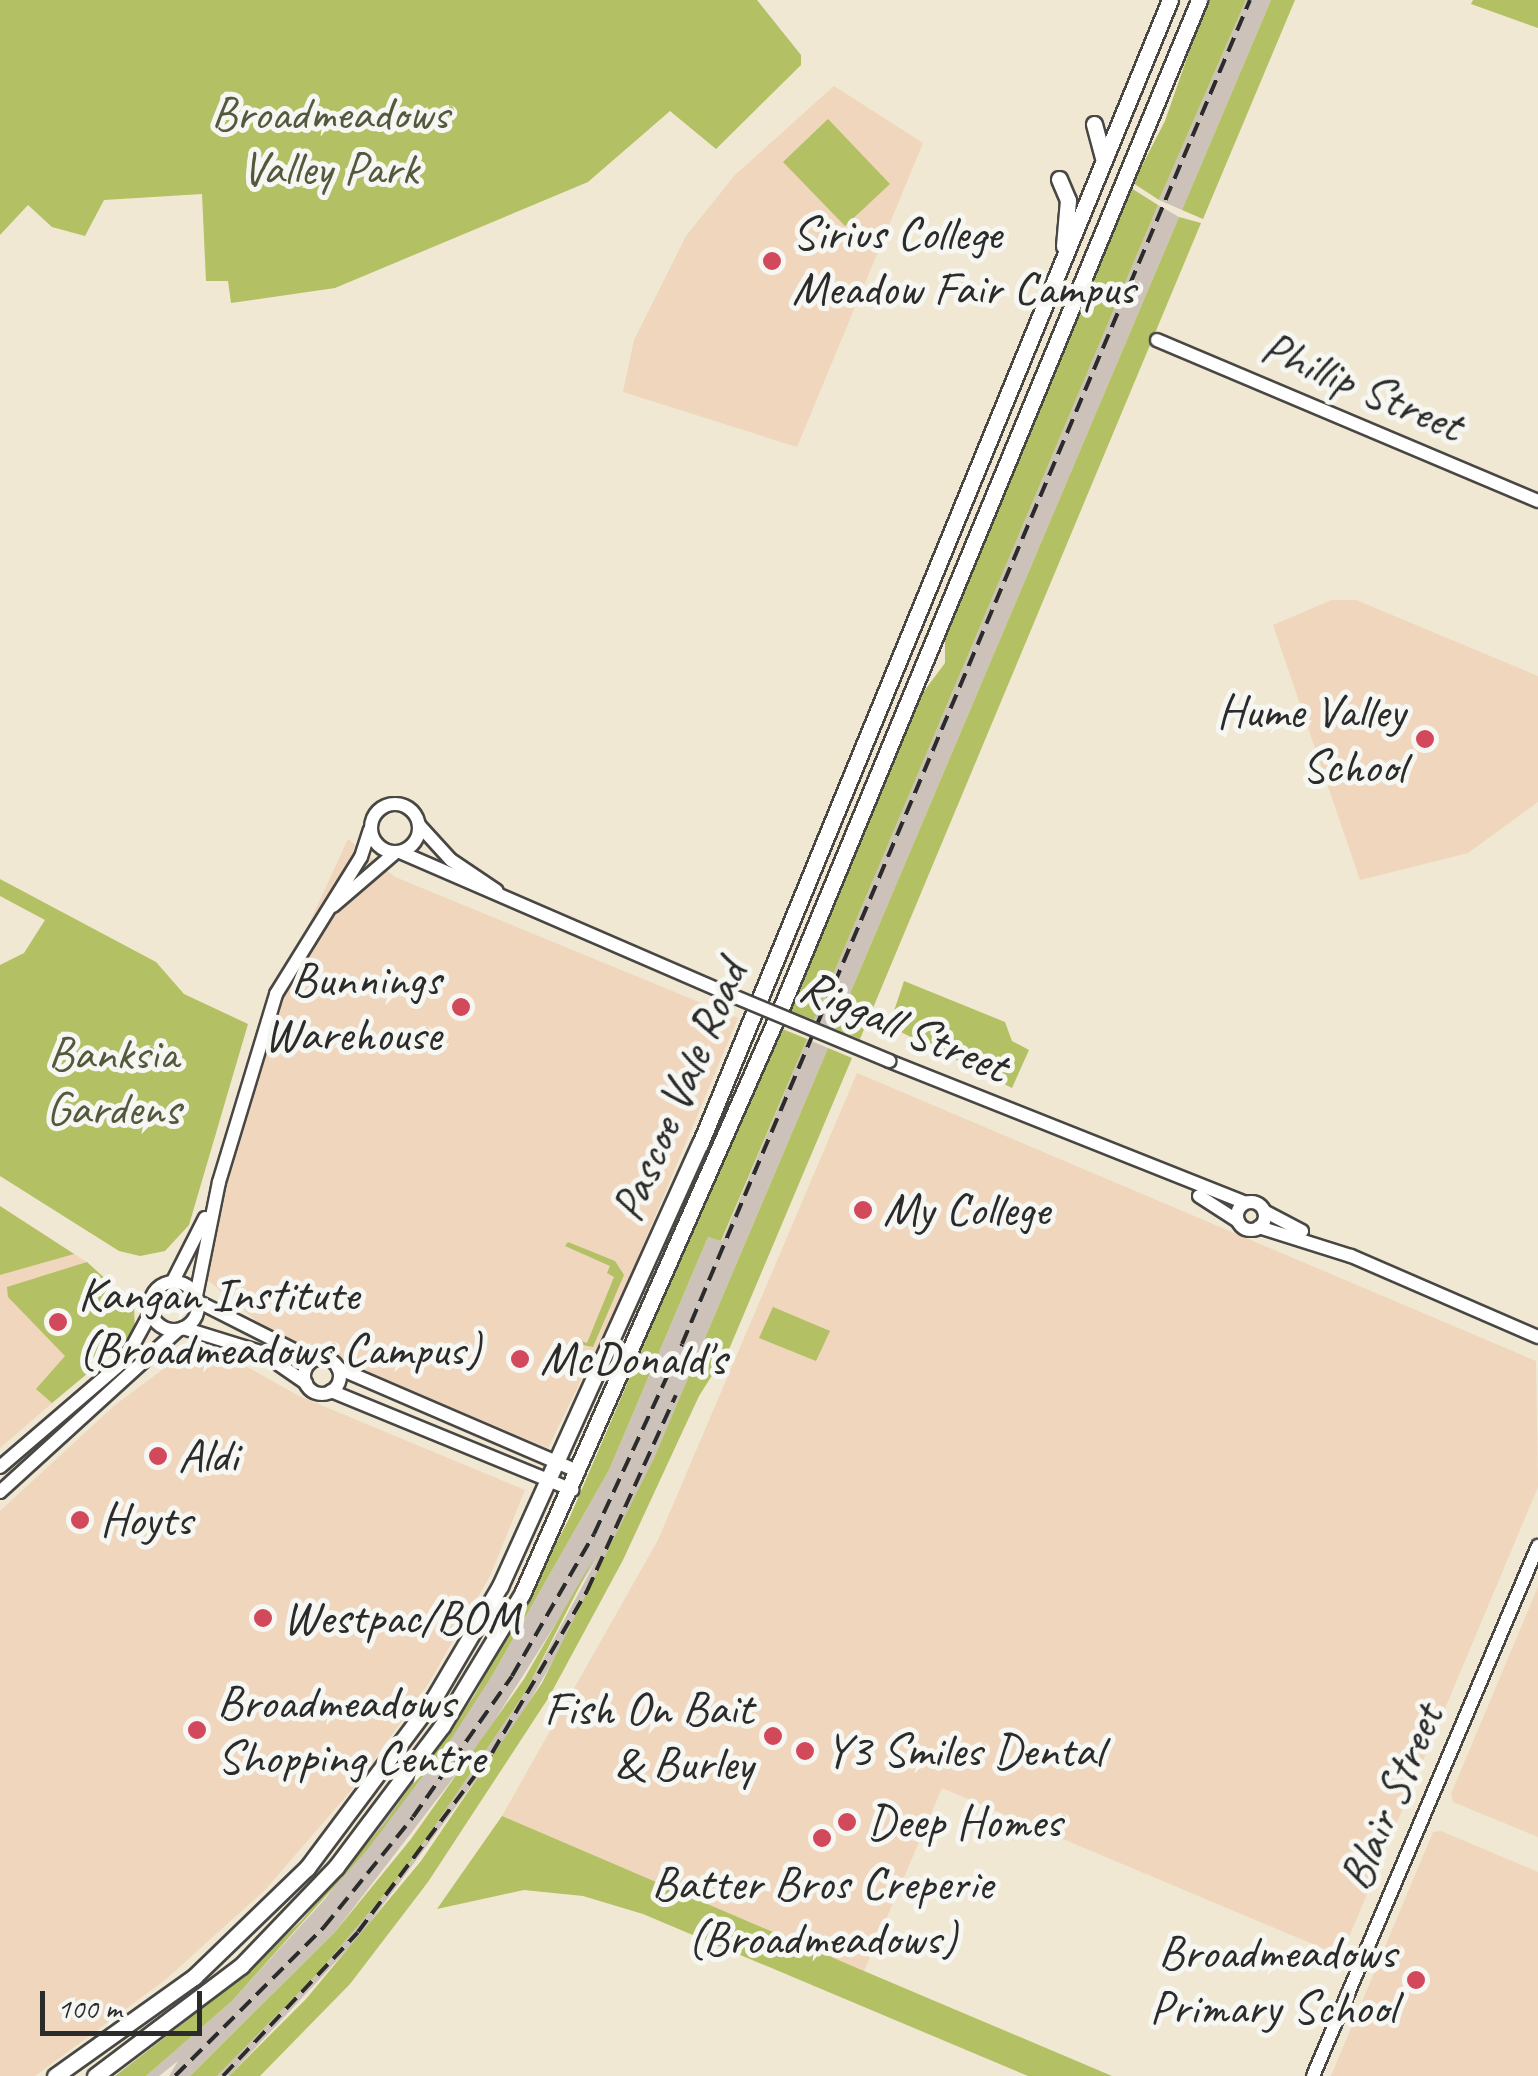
<!DOCTYPE html>
<style>
body{margin:0}
#map{position:relative;width:1538px;height:2076px;overflow:hidden;background:#f0e8d2;font-family:Caveat,sans-serif}
div>[style]{position:absolute}
[style*='--x']{left:calc(var(--x)*1px);top:calc(var(--y)*1px);width:calc(var(--w)*1px);rotate:calc(var(--a)*1deg)}
.built>*{inset:0;background:#efd6bc}
.industrial>*{inset:0;background:#cdc2b9}
.green>*{inset:0;background:#b3c063}
.roads{filter:drop-shadow(2px 0 #494744) drop-shadow(-2px 0 #494744) drop-shadow(0 2px #494744) drop-shadow(0 -2px #494744)}
.minor>*{height:12px;margin:-6px;padding:0 6px;transform-origin:6px;border-radius:6px;background:#fff}
.minor>.ring{margin:-6px;padding:0;box-sizing:content-box;background:none;border:12px solid #fff;border-radius:50%}
.major>*{height:15px;margin:-7.5px;padding:0 7.5px;transform-origin:7.5px;border-radius:7.5px;background:#fff}
.rail>*{height:4px;margin-top:-2px;transform-origin:0;background:repeating-linear-gradient(90deg,#2b2b2b 0 15px,transparent 0 23px)}
.bridges{filter:drop-shadow(2px 0 #494744) drop-shadow(-2px 0 #494744) drop-shadow(0 2px #494744) drop-shadow(0 -2px #494744)}
.minor-bridge>*{height:12px;margin:-6px;padding:0 6px;transform-origin:6px;border-radius:6px;background:#fff}
.dots>*{width:28px;height:28px;translate:-50% -50%;box-sizing:border-box;border:5px solid #f6f6f2;border-radius:50%}
span{translate:-50% -50%;white-space:nowrap;text-align:center;line-height:1.15;-webkit-text-stroke:10px #f6f6f2;paint-order:stroke}
.park-label{font-size:48px;color:#54583c}
.poi-label{font-size:48px;color:#2b2b2b}
.left{translate:0 -50%;text-align:left}
.right{translate:-100% -50%;text-align:right}
.street-label{font-size:48px;color:#2b2b2b}
.scale{position:absolute;left:40px;top:1991px;width:162px;height:45px;box-sizing:border-box;border:5px solid #2b2b2b;border-top:0;padding-left:12px;font-size:30px;line-height:35px;white-space:nowrap;color:#2b2b2b;-webkit-text-stroke:8px #f6f6f2;paint-order:stroke}
</style>
<div id="map">
<div class="built">
<i style="clip-path:polygon(834px 86px,923px 143px,797px 447px,623px 392px,634px 340px,686px 236px,735px 175px)"></i>
<i style="clip-path:polygon(1332px 600px,1356px 600px,1538px 676px,1538px 802px,1468px 853px,1360px 880px,1273px 625px)"></i>
<i style="clip-path:polygon(348px 839px,395px 877px,738px 1018px,620px 1300px,548px 1448px,271px 1333px,196px 1270px,229px 1126px,265px 1019px)"></i>
<i style="clip-path:polygon(857px 1073px,1536px 1361px,1538px 1487px,1341px 1956px,942px 1788px,864px 1971px,502px 1816px,658px 1540px)"></i>
<i style="clip-path:polygon(0 1206px,87px 1262px,112px 1287px,102px 1360px,0 1448px)"></i>
<i style="clip-path:polygon(181px 1356px,231px 1358px,299px 1396px,525px 1490px,490px 1576px,430px 1681px,360px 1780px,265px 1890px,165px 1980px,35px 2076px,0 2076px,0 1511px,115px 1405px)"></i>
<i style="clip-path:polygon(1538px 1587px,1538px 1837px,1453px 1802px,1451px 1794px)"></i>
<i style="clip-path:polygon(1441px 1831px,1538px 1872px,1538px 2076px,1331px 2076px,1433px 1832px)"></i>
</div>
<div class="industrial">
<i style="clip-path:polygon(1246px 0,1271px 0,1182px 210px,1159px 200px)"></i>
<i style="clip-path:polygon(1158px 205px,1179px 217px,835px 1029px,814px 1020px)"></i>
<i style="clip-path:polygon(807px 1039px,828px 1048px,654px 1458px,578px 1618px,513px 1730px,359px 1937px,230px 2075px,217px 2076px,319px 1972px,405px 1870px,526px 1691px,598px 1557px,481px 1742px,335px 1932px,190px 2076px,169px 2076px,178px 2061px,159px 2076px,146px 2076px,232px 2001px,325px 1899px,493px 1674px,609px 1470px,708px 1237px,722px 1241px)"></i>
</div>
<div class="green">
<i style="clip-path:polygon(0 0,757px 0,801px 55px,801px 65px,716px 149px,670px 111px,588px 182px,335px 288px,231px 303px,228px 281px,206px 281px,202px 194px,104px 200px,85px 236px,52px 227px,28px 205px,0 235px)"></i>
<i style="clip-path:polygon(1207px 0,1246px 0,1159px 200px,1133px 183px,1165px 121px)"></i>
<i style="clip-path:polygon(1271px 0,1295px 0,1203px 219px,1182px 210px)"></i>
<i style="clip-path:polygon(1473px 0,1538px 0,1538px 28px,1471px 4px)"></i>
<i style="clip-path:polygon(828px 119px,890px 184px,845px 226px,783px 162px)"></i>
<i style="clip-path:polygon(1131px 188px,1158px 205px,814px 1020px,789px 1010px,916px 702px,945px 663px,945px 634px)"></i>
<i style="clip-path:polygon(1179px 217px,1201px 223px,860px 1039px,835px 1029px)"></i>
<i style="clip-path:polygon(0 879px,156px 962px,184px 994px,248px 1024px,189px 1225px,165px 1251px,140px 1256px,119px 1251px,0 1176px,0 965px,24px 953px,45px 920px,0 896px)"></i>
<i style="clip-path:polygon(904px 981px,1005px 1022px,1012px 1041px,1029px 1050px,1012px 1088px,889px 1026px)"></i>
<i style="clip-path:polygon(780px 1028px,807px 1039px,721px 1241px,708px 1237px,609px 1470px,493px 1674px,453px 1736px,367px 1850px,232px 2001px,146px 2076px,115px 2076px,225px 1991px,301px 1921px,384px 1824px,474px 1696px,569px 1519px)"></i>
<i style="clip-path:polygon(828px 1048px,852px 1058px,730px 1347px,699px 1396px,623px 1560px,549px 1697px,428px 1882px,350px 1984px,260px 2076px,229px 2076px,306px 1999px,421px 1861px,542px 1683px,654px 1458px)"></i>
<i style="clip-path:polygon(0 1206px,74px 1254px,0 1275px)"></i>
<i style="clip-path:polygon(568px 1242px,615px 1261px,624px 1275px,593px 1347px,583px 1345px,579px 1340px,587px 1343px,614px 1277px,607px 1273px,610px 1266px,565px 1246px)"></i>
<i style="clip-path:polygon(87px 1262px,134px 1305px,135px 1334px,52px 1403px,36px 1389px,65px 1356px,8px 1297px,7px 1287px)"></i>
<i style="clip-path:polygon(773px 1307px,830px 1331px,816px 1361px,759px 1338px)"></i>
<i style="clip-path:polygon(595px 1556px,526px 1691px,405px 1870px,319px 1972px,217px 2076px,190px 2076px,335px 1932px,411px 1839px,524px 1679px)"></i>
<i style="clip-path:polygon(502px 1816px,864px 1971px,1112px 2076px,1028px 2076px,643px 1914px,583px 1896px,524px 1890px,437px 1909px)"></i>
</div>
<div class="roads">
<div class="minor">
<i style="--x:1157;--y:340;--w:414;--a:22.9"></i>
<i class="ring" style="left:371px;top:804px;width:36px;height:36px"></i>
<i style="--x:419;--y:825;--w:47;--a:47.6"></i>
<i style="--x:451;--y:860;--w:55;--a:34"></i>
<i style="--x:400;--y:852;--w:355;--a:23.4"></i>
<i style="--x:333;--y:906;--w:83;--a:-40.6"></i>
<i style="--x:889;--y:1061;--w:383;--a:21.7"></i>
<i style="--x:1199;--y:1196;--w:46;--a:32.7"></i>
<i class="ring" style="left:1237px;top:1202px;width:16px;height:16px"></i>
<i style="--x:1264;--y:1211;--w:43;--a:27.8"></i>
<i style="--x:1259;--y:1227;--w:96;--a:17.5"></i>
<i style="--x:1351;--y:1256;--w:204;--a:23.4"></i>
<i class="ring" style="left:150px;top:1282px;width:36px;height:36px"></i>
<i style="--x:172;--y:1283;--w:73;--a:-63.1"></i>
<i style="--x:196;--y:1296;--w:116;--a:-78.6"></i>
<i style="--x:219;--y:1182;--w:196;--a:-73.1"></i>
<i style="--x:276;--y:994;--w:161;--a:-58.2"></i>
<i style="--x:361;--y:857;--w:28;--a:-72"></i>
<i style="--x:197;--y:1301;--w:131;--a:26.8"></i>
<i style="--x:183;--y:1328;--w:82;--a:17.1"></i>
<i style="--x:261;--y:1352;--w:55;--a:34.6"></i>
<i class="ring" style="left:304px;top:1358px;width:24px;height:24px"></i>
<i style="--x:338;--y:1368;--w:262;--a:23.3"></i>
<i style="--x:331;--y:1391;--w:261;--a:22.3"></i>
<i style="--x:0;--y:1467;--w:165;--a:-40.6"></i>
<i style="--x:125;--y:1360;--w:55;--a:-61.6"></i>
<i style="--x:0;--y:1492;--w:241;--a:-42.3"></i>
<i style="--x:1313;--y:2076;--w:576;--a:-67"></i>
</div>
<div class="major">
<i style="--x:1094;--y:124;--w:38;--a:75"></i>
<i style="--x:1059;--y:179;--w:23;--a:67"></i>
<i style="--x:1068;--y:200;--w:46;--a:95"></i>
<i style="--x:55;--y:2076;--w:171;--a:-35.5"></i>
<i style="--x:194;--y:1977;--w:157;--a:-44"></i>
<i style="--x:307;--y:1868;--w:212;--a:-53.2"></i>
<i style="--x:434;--y:1698;--w:130;--a:-59.5"></i>
<i style="--x:500;--y:1586;--w:485;--a:-65.7"></i>
<i style="--x:700;--y:1144;--w:1237;--a:-67.67"></i>
<i style="--x:95;--y:2076;--w:183;--a:-37"></i>
<i style="--x:241;--y:1966;--w:137;--a:-46.2"></i>
<i style="--x:336;--y:1867;--w:176;--a:-53.1"></i>
<i style="--x:442;--y:1726;--w:154;--a:-58.8"></i>
<i style="--x:522;--y:1594;--w:648;--a:-66.16"></i>
<i style="--x:784;--y:1001;--w:1084;--a:-67.48"></i>
</div>
</div>
<div class="rail">
<i style="--x:175;--y:2076;--w:211;--a:-45"></i>
<i style="--x:324;--y:1927;--w:141;--a:-51"></i>
<i style="--x:413;--y:1817;--w:172;--a:-54.9"></i>
<i style="--x:512;--y:1676;--w:164;--a:-60"></i>
<i style="--x:594;--y:1534;--w:209;--a:-65.1"></i>
<i style="--x:682;--y:1344;--w:1459;--a:-67.09"></i>
<i style="--x:223;--y:2076;--w:197;--a:-46.8"></i>
<i style="--x:358;--y:1932;--w:224;--a:-53.2"></i>
<i style="--x:492;--y:1753;--w:188;--a:-59.6"></i>
<i style="--x:587;--y:1591;--w:215;--a:-65.6"></i>
</div>
<div class="bridges">
<div class="minor-bridge">
<i style="--x:726;--y:993;--w:177;--a:22.6"></i>
</div>
</div>
<div class="dots">
<i style="left:772px;top:261px;background:#d1495b"></i>
<i style="left:1425px;top:739px;background:#d1495b"></i>
<i style="left:461px;top:1007px;background:#d1495b"></i>
<i style="left:863px;top:1210px;background:#d1495b"></i>
<i style="left:58px;top:1322px;background:#d1495b"></i>
<i style="left:520px;top:1359px;background:#d1495b"></i>
<i style="left:158px;top:1456px;background:#d1495b"></i>
<i style="left:80px;top:1520px;background:#d1495b"></i>
<i style="left:263px;top:1618px;background:#d1495b"></i>
<i style="left:197px;top:1730px;background:#d1495b"></i>
<i style="left:773px;top:1736px;background:#d1495b"></i>
<i style="left:805px;top:1751px;background:#d1495b"></i>
<i style="left:847px;top:1822px;background:#d1495b"></i>
<i style="left:822px;top:1838px;background:#d1495b"></i>
<i style="left:1416px;top:1980px;background:#d1495b"></i>
</div>
<div class="park-label">
<span style="left:330px;top:141px">Broadmeadows<br>Valley Park</span>
<span style="left:113px;top:1081px">Banksia<br>Gardens</span>
</div>
<div class="poi-label">
<span class="left" style="left:792px;top:261px">Sirius College<br>Meadow Fair Campus</span>
<span class="right" style="left:1405px;top:739px">Hume Valley<br>School</span>
<span class="right" style="left:441px;top:1007px">Bunnings<br>Warehouse</span>
<span class="left" style="left:883px;top:1210px">My College</span>
<span class="left" style="left:78px;top:1322px">Kangan Institute<br>(Broadmeadows Campus)</span>
<span class="left" style="left:540px;top:1359px">McDonald's</span>
<span class="left" style="left:178px;top:1456px">Aldi</span>
<span class="left" style="left:100px;top:1520px">Hoyts</span>
<span class="left" style="left:283px;top:1618px">Westpac/BOM</span>
<span class="left" style="left:217px;top:1730px">Broadmeadows<br>Shopping Centre</span>
<span class="right" style="left:753px;top:1736px">Fish On Bait<br>&amp; Burley</span>
<span class="left" style="left:825px;top:1751px">Y3 Smiles Dental</span>
<span class="left" style="left:867px;top:1822px">Deep Homes</span>
<span style="left:822px;top:1911px">Batter Bros Creperie<br>(Broadmeadows)</span>
<span class="right" style="left:1396px;top:1980px">Broadmeadows<br>Primary School</span>
</div>
<div class="street-label">
<span style="left:1362px;top:386px;rotate:23deg">Phillip Street</span>
<span style="left:904px;top:1026px;rotate:23deg">Riggall Street</span>
<span style="left:679px;top:1091px;rotate:-67deg">Pascoe Vale Road</span>
<span style="left:1391px;top:1797px;rotate:-67deg">Blair Street</span>
</div>
<div class="scale">100 m</div>
</div>
